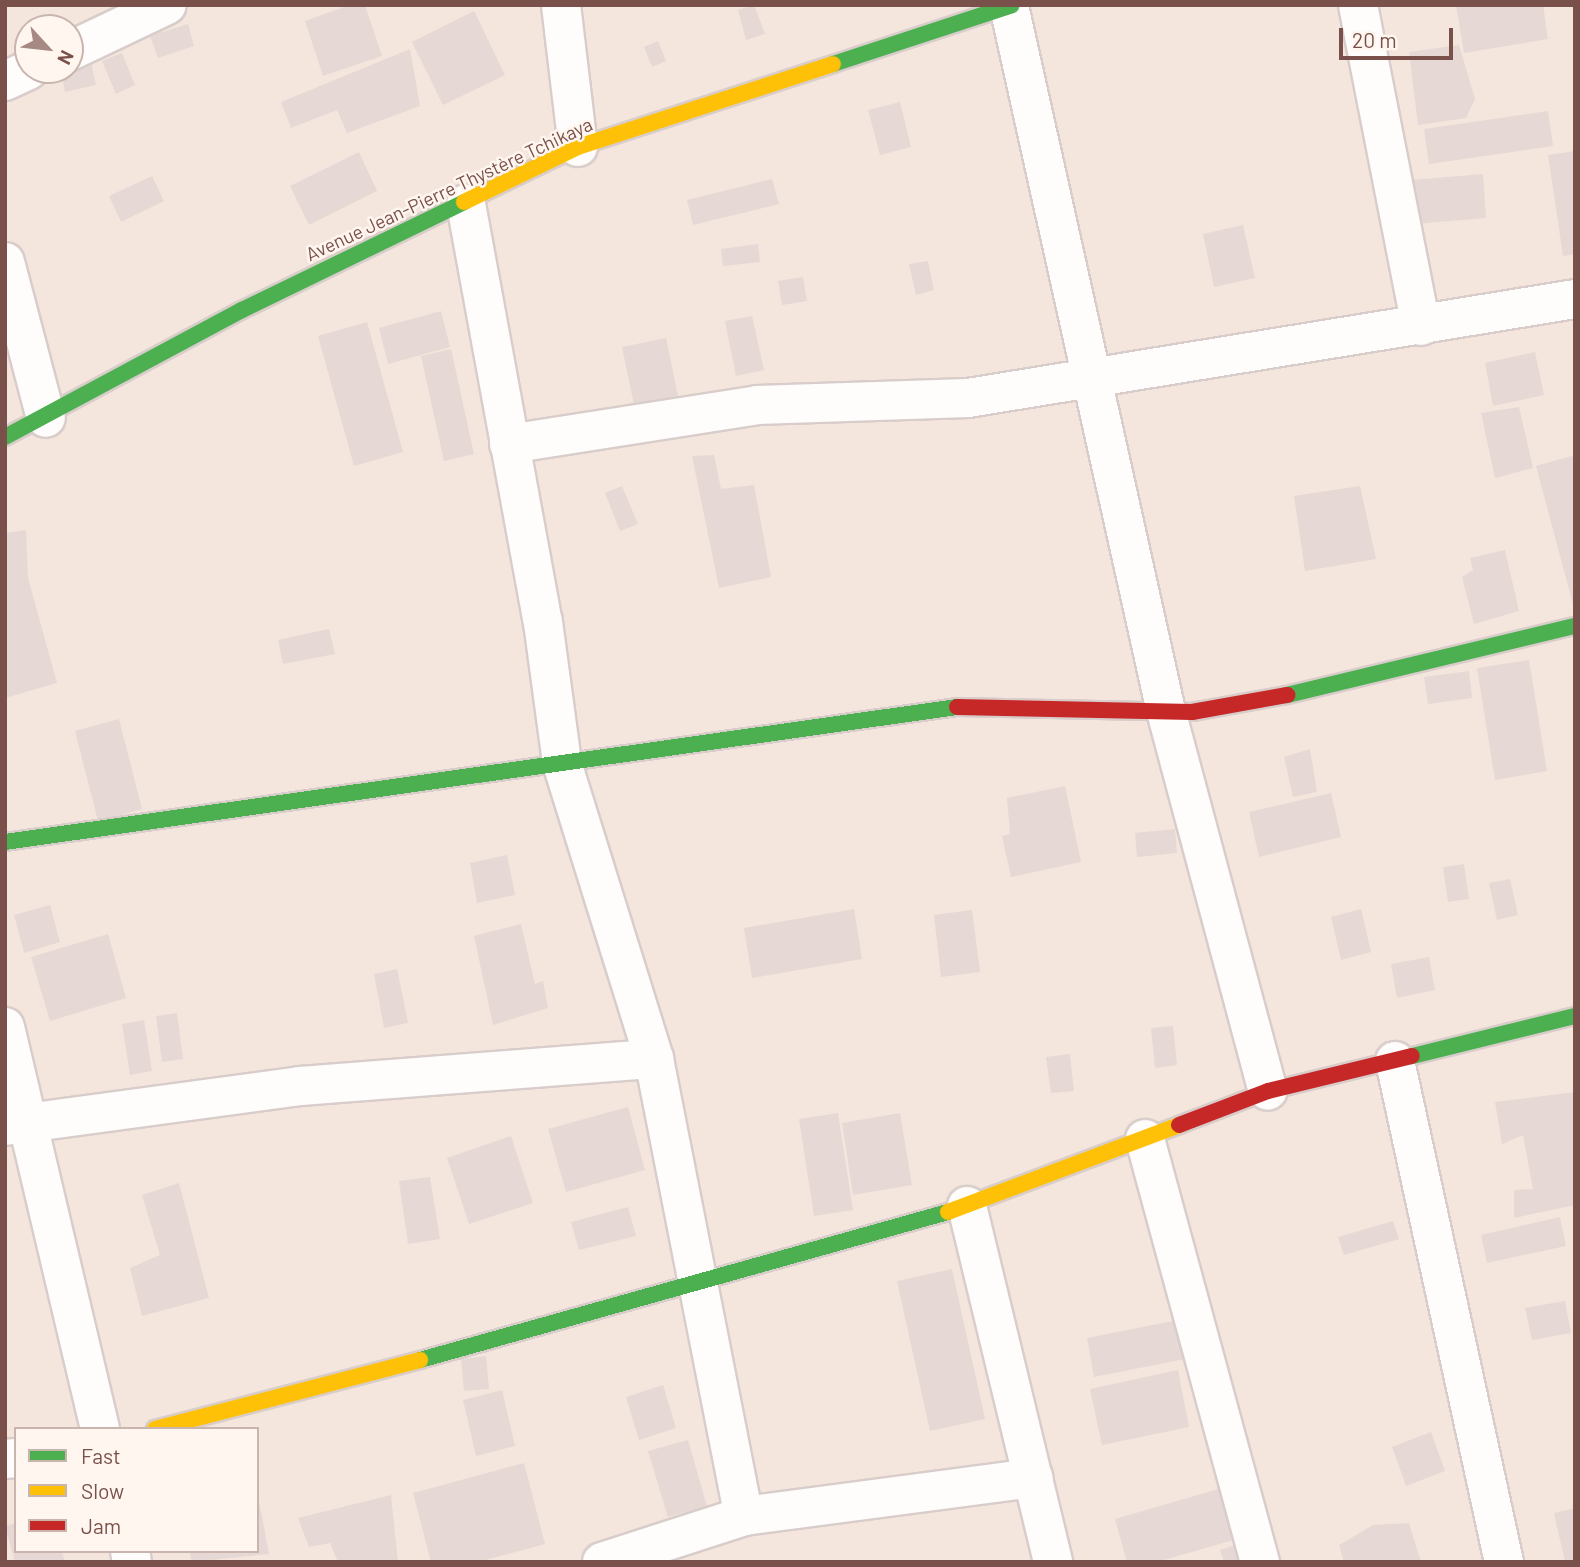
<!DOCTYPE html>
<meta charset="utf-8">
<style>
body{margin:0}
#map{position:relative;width:1580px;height:1567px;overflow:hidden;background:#f9f2ed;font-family:Barlow,sans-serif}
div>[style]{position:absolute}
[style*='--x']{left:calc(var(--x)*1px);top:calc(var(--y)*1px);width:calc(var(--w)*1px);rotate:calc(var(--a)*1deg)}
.residential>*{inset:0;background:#f4e6dd}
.building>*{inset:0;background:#e6d8d4}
.roads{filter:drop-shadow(2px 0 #d8cdca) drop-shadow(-2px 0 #d8cdca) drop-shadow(0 2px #d8cdca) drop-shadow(0 -2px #d8cdca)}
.street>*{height:38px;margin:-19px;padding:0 19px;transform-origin:19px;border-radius:19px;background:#fefdfc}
.fast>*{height:16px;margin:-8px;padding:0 8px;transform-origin:8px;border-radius:8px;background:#4caf50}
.slow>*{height:16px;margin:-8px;padding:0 8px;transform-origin:8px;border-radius:8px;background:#ffc107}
.jam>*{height:16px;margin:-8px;padding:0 8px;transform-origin:8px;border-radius:8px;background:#c62828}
span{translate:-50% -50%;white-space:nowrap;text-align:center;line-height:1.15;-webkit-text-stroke:5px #fff6f0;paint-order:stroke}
.street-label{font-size:19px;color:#7a514a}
.frame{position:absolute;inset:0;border:7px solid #7a514a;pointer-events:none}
.legend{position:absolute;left:14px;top:1427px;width:245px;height:126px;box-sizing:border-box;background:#fff6f0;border:2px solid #cab4ae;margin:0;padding:9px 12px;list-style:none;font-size:21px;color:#7a514a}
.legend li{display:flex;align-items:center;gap:14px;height:35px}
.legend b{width:35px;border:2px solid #cab4ae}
.north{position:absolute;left:14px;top:14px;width:70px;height:70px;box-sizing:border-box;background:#fff6f0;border:2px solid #cab4ae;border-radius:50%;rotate:117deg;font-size:19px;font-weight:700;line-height:28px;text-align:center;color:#7a514a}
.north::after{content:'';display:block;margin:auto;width:24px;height:32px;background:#a68983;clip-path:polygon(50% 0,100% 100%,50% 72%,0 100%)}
.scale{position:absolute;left:1339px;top:28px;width:114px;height:32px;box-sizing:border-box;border:4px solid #7a514a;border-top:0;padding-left:9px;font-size:21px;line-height:24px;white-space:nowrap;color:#7a514a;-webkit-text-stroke:5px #fff6f0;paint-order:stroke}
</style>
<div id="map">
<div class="residential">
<i style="clip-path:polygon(evenodd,5px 5px,1575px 5px,1575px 1562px,5px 1562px,5px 5px,28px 28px,70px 28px,70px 70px,28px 70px,28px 28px,5px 5px,16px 1429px,257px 1429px,257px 1551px,16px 1551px,16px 1429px)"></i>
</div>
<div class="building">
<i style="clip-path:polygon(350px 5px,365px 5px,382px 56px,323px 76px,305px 21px)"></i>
<i style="clip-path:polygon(754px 5px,765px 34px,746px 40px,738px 10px)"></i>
<i style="clip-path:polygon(1456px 5px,1543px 5px,1548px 39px,1464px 53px)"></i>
<i style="clip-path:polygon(474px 11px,505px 75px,443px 105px,412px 42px)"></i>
<i style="clip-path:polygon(188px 24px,194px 46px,158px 58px,150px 36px)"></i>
<i style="clip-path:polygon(658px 41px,666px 61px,652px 67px,644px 47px)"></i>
<i style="clip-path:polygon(1459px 45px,1475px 99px,1466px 118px,1418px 125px,1409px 52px)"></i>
<i style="clip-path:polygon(410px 49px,420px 106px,347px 133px,337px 110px,291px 128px,281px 102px)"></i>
<i style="clip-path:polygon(122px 53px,135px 85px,116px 94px,102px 61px)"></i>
<i style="clip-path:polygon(91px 62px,96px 85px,65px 92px,61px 70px)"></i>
<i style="clip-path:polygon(900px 102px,911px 147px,880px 155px,868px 110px)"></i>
<i style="clip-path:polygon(1548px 111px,1553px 146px,1429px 164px,1424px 129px)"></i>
<i style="clip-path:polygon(1575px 151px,1575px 254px,1563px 256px,1548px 155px)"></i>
<i style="clip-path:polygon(359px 152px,377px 191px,309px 225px,290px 186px)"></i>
<i style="clip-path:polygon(1483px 174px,1486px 218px,1414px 224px,1411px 180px)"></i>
<i style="clip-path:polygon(152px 176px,164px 201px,121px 222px,109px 196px)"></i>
<i style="clip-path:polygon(772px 179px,779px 204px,693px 225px,687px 200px)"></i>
<i style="clip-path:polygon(1243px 225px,1255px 278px,1214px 287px,1203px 234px)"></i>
<i style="clip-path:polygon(758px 244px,760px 262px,723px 266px,721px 249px)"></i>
<i style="clip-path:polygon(928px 261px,934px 290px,916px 295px,909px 264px)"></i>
<i style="clip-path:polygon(803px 277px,807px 301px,782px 305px,778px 281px)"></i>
<i style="clip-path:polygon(441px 311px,450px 347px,388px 364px,379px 328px)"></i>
<i style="clip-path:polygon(752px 316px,764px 370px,736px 376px,725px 321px)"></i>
<i style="clip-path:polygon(367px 322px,403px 452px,354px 466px,318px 336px)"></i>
<i style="clip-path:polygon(666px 338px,678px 396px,634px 405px,622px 347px)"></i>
<i style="clip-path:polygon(451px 349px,474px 454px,444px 461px,421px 356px)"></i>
<i style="clip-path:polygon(1535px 352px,1544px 395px,1493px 406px,1485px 363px)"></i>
<i style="clip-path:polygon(1519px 407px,1533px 468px,1495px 478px,1481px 413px)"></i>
<i style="clip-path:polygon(714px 455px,721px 489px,754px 485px,771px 577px,719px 588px,692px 456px)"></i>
<i style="clip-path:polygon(1575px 455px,1575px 608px,1574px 608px,1536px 466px)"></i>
<i style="clip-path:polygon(622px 486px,638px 524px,620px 531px,605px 493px)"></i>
<i style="clip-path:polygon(1360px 486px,1376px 559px,1305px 571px,1294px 496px)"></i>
<i style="clip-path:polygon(26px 530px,28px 578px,57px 683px,5px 698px,5px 533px)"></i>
<i style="clip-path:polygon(1505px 550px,1519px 611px,1474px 624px,1462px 577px,1473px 570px,1470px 558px)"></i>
<i style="clip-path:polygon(329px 629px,335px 654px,283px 664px,278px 640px)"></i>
<i style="clip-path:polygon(1529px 660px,1547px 771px,1495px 780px,1477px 668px)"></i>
<i style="clip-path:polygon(1469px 671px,1472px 698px,1428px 704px,1424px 677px)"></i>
<i style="clip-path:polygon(119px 719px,142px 809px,98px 821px,75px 731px)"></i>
<i style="clip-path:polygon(1310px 749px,1317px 792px,1293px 797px,1284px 757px)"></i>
<i style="clip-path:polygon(1065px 786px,1081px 862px,1011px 877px,1002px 836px,1010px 834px,1007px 798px)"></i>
<i style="clip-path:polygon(1331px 793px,1341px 837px,1259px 857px,1249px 812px)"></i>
<i style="clip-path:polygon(1175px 829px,1177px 853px,1137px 857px,1135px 833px)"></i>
<i style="clip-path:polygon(507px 855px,515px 895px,477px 903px,470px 863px)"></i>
<i style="clip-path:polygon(1464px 864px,1469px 899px,1448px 902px,1443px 867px)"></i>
<i style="clip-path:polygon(1510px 879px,1518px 915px,1497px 920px,1489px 883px)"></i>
<i style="clip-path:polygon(50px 905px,60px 942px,24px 953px,14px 915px)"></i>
<i style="clip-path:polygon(854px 909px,862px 959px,752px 978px,744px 928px)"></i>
<i style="clip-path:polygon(1361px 909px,1371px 952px,1341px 960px,1331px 917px)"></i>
<i style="clip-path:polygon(972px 910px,980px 972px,941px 977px,934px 915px)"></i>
<i style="clip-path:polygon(521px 924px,535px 984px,543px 981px,548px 1008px,493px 1025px,474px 936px)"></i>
<i style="clip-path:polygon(108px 934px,126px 998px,50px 1021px,31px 957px)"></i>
<i style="clip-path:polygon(1429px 957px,1435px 990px,1397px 998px,1391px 964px)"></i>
<i style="clip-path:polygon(397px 969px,408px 1023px,384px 1028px,374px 974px)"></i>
<i style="clip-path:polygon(177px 1013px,183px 1059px,162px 1062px,156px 1016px)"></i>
<i style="clip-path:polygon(144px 1020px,152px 1071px,130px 1075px,122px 1024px)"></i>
<i style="clip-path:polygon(1173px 1026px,1177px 1065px,1155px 1068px,1151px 1028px)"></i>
<i style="clip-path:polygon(1070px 1054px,1074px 1091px,1051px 1093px,1046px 1057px)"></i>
<i style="clip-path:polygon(1575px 1092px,1575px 1205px,1514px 1218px,1514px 1190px,1533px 1189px,1523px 1135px,1502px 1144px,1495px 1102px)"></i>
<i style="clip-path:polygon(628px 1107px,645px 1170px,566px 1192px,548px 1129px)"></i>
<i style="clip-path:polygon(838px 1113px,853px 1210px,814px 1216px,799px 1119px)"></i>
<i style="clip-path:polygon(900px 1113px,912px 1185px,853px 1195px,842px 1123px)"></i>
<i style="clip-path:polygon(511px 1136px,533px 1203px,469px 1224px,447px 1158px)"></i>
<i style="clip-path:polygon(430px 1177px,440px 1239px,408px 1244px,399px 1181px)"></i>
<i style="clip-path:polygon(179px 1183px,209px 1298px,142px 1316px,130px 1268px,160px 1255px,142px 1195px)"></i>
<i style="clip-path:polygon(628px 1207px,636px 1236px,579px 1250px,571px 1222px)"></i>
<i style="clip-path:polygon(1560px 1217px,1566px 1246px,1487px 1263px,1481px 1235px)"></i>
<i style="clip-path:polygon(1393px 1221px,1399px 1239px,1344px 1255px,1338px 1237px)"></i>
<i style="clip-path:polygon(952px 1269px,985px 1419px,930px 1431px,897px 1281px)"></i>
<i style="clip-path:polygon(1565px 1301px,1571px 1333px,1532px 1340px,1525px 1308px)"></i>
<i style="clip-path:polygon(1178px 1320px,1185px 1359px,1094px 1377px,1087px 1338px)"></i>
<i style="clip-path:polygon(486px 1356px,489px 1389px,464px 1391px,461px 1359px)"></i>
<i style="clip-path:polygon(1178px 1370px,1189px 1427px,1102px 1445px,1090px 1389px)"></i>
<i style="clip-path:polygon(663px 1385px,676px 1428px,639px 1440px,626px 1397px)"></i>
<i style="clip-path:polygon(502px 1390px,515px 1446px,476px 1456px,463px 1400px)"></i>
<i style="clip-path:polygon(1431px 1432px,1445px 1471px,1406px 1486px,1392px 1447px)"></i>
<i style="clip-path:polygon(688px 1440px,707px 1506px,668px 1517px,648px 1451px)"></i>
<i style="clip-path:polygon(524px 1463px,545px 1544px,478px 1562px,431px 1562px,413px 1493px)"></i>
<i style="clip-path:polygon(1222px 1488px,1237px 1539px,1157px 1562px,1127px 1562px,1115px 1519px)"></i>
<i style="clip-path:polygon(391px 1495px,398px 1562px,338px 1562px,330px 1543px,309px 1547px,298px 1518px)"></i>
<i style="clip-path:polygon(259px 1501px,269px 1554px,192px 1562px,189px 1551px,257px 1551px)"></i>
<i style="clip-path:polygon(1575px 1508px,1575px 1562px,1565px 1562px,1554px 1513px)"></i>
<i style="clip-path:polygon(16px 1523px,16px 1551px,62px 1551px,65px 1562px,15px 1562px,5px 1526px)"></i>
<i style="clip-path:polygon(1409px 1523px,1421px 1562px,1344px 1562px,1339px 1545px,1373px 1525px)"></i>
<i style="clip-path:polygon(1245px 1542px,1251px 1562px,1224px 1562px,1220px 1550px)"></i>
</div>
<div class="roads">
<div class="street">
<i style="--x:561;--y:5;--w:143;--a:83.2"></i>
<i style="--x:1358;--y:5;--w:327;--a:78.9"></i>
<i style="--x:1009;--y:6;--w:722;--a:77.45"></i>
<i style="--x:1166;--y:711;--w:393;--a:75"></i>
<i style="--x:70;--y:51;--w:107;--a:-25.4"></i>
<i style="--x:5;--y:81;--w:26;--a:-25"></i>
<i style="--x:466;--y:204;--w:425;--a:79.6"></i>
<i style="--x:543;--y:622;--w:142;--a:82.3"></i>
<i style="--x:562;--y:763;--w:310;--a:72.7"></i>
<i style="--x:654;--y:1059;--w:466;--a:78.9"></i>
<i style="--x:5;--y:262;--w:161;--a:75.3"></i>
<i style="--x:509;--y:444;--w:251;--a:-8.9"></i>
<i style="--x:757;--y:405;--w:211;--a:-1.9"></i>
<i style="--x:968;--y:398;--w:615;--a:-9.26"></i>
<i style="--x:5;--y:1027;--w:413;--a:76.7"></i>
<i style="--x:1395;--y:1061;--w:513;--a:77.73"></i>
<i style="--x:5;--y:1126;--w:298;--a:-7.7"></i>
<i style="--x:300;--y:1086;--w:355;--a:-4.4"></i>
<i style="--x:1145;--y:1139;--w:438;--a:74.8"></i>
<i style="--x:967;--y:1206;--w:366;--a:76.4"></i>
<i style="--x:5;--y:1459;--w:11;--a:-5"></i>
<i style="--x:130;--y:1551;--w:11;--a:80"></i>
<i style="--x:602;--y:1562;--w:149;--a:-17.9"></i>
<i style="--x:744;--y:1516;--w:292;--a:-7.5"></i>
</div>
<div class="fast">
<i style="--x:833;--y:64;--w:188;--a:-18.2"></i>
<i style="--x:5;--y:437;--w:269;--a:-28.2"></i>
<i style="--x:242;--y:310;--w:247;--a:-25.9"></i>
<i style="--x:1287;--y:695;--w:296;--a:-13.5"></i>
<i style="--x:5;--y:842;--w:962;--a:-8.07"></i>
<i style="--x:1412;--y:1056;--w:168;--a:-13.8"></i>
<i style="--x:420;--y:1360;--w:548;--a:-15.66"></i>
</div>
<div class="slow">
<i style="--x:464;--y:202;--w:127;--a:-25.8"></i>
<i style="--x:578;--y:147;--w:268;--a:-18"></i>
<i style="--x:948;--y:1212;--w:247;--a:-20.6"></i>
<i style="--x:155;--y:1429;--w:274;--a:-14.6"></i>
</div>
<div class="jam">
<i style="--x:957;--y:707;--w:235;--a:1.2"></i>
<i style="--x:1192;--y:712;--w:97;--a:-10.1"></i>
<i style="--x:1179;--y:1125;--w:95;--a:-20.9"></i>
<i style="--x:1268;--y:1091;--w:148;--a:-13.7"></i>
</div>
</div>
<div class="street-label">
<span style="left:449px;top:189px;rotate:-25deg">Avenue Jean-Pierre Thystère Tchikaya</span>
</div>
<div class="frame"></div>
<ul class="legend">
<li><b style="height:9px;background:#4caf50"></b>Fast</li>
<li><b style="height:9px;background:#ffc107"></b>Slow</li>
<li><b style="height:9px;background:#c62828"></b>Jam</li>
</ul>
<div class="north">N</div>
<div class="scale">20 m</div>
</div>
